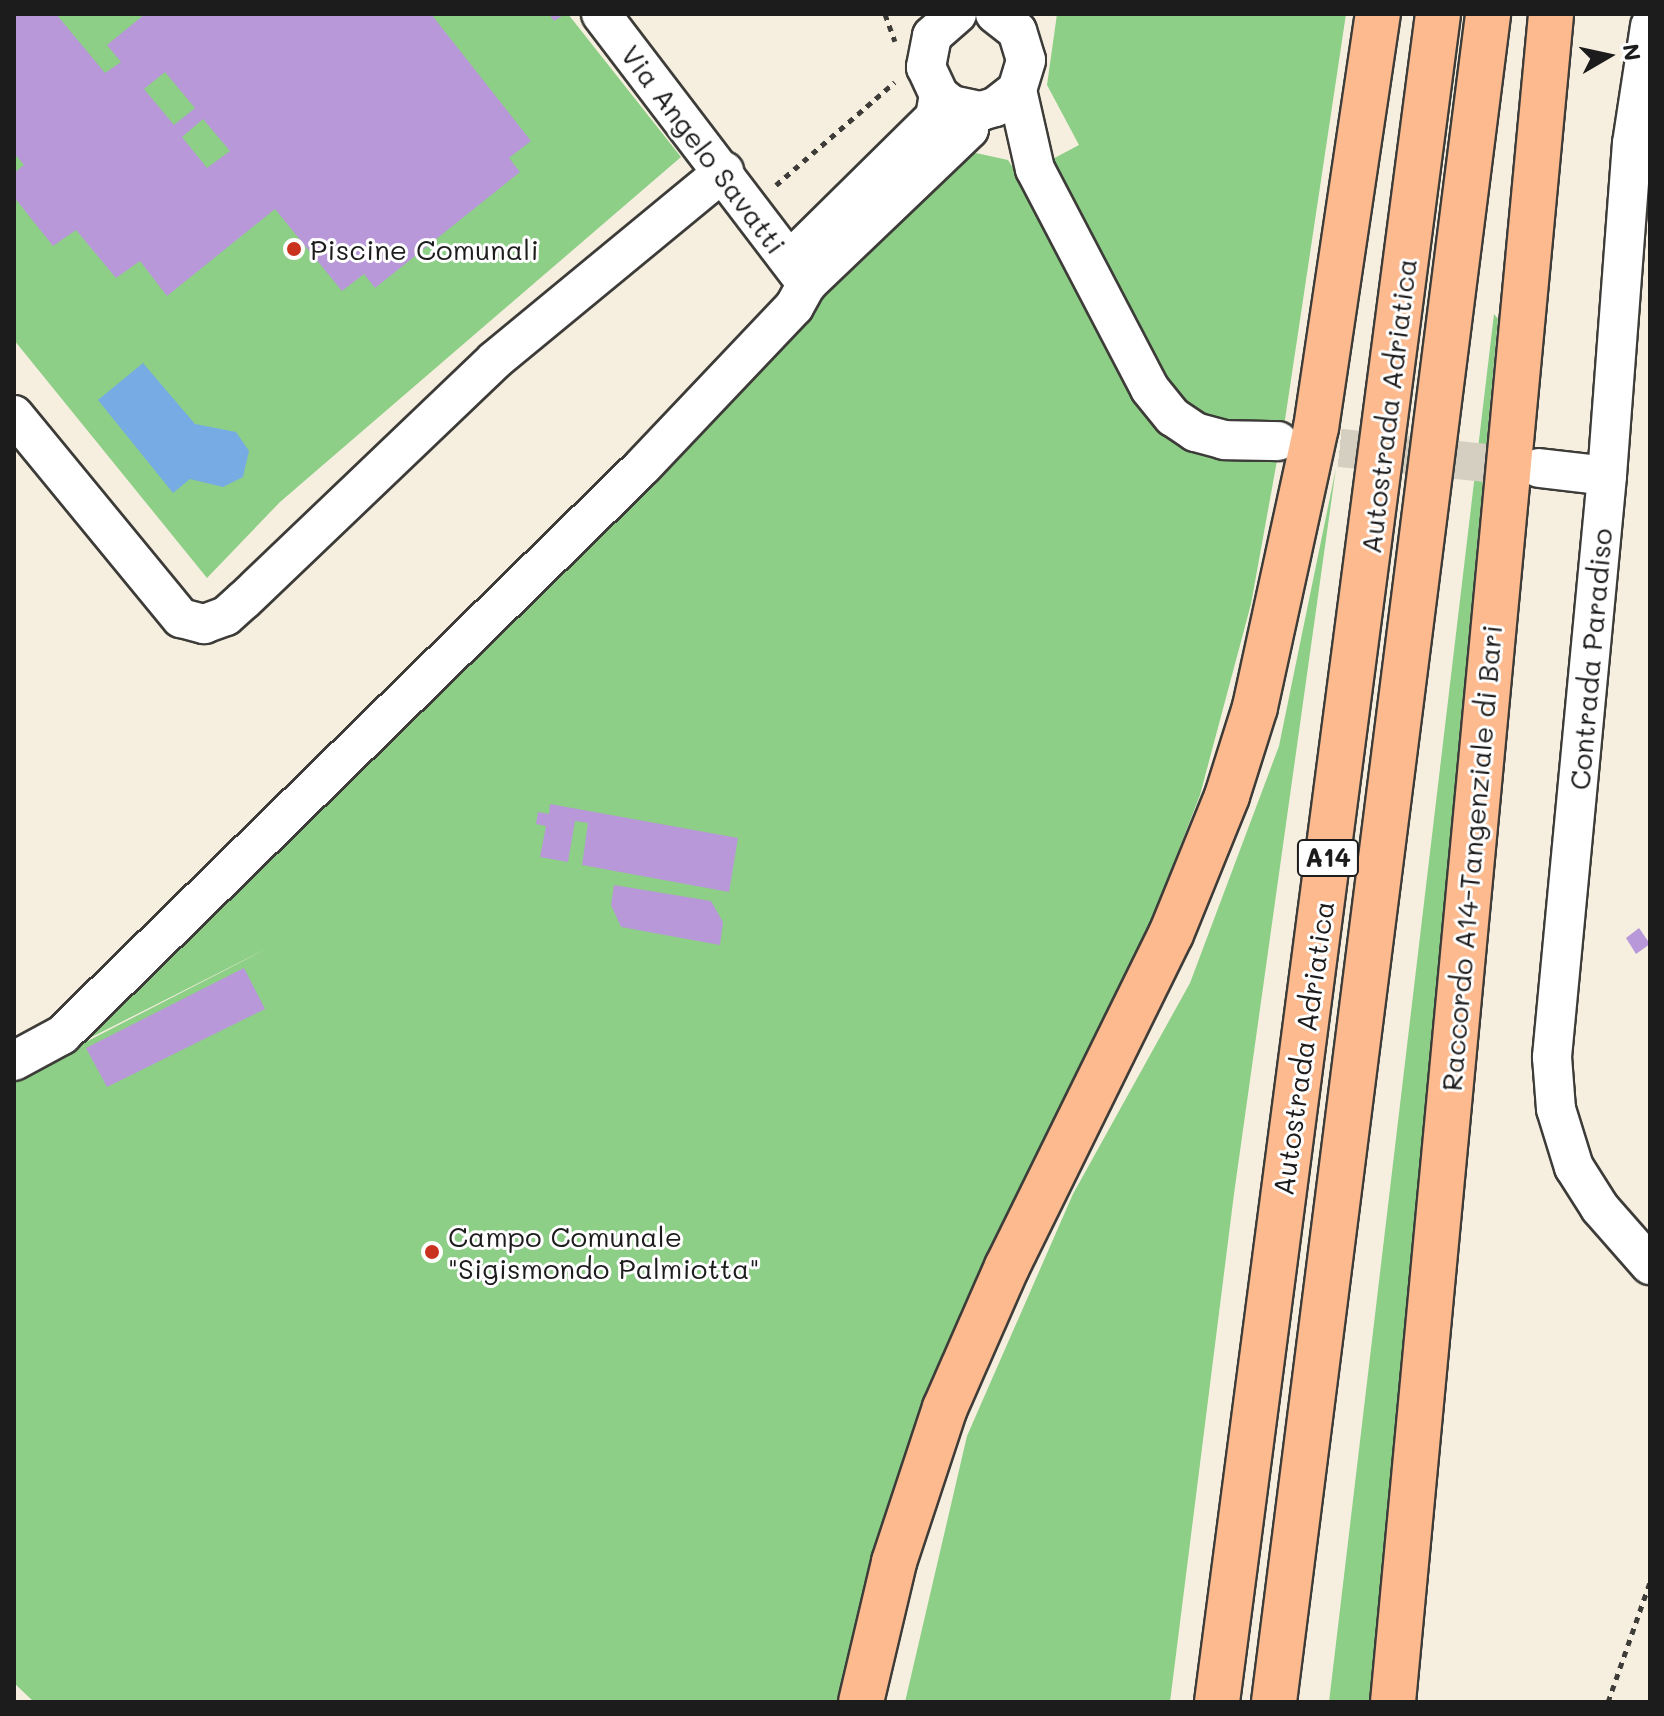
<!DOCTYPE html>
<style>
body{margin:0}
#map{position:relative;width:1664px;height:1716px;overflow:hidden;background:#f6efdf;font-family:Mali,sans-serif}
div>[style]{position:absolute}
[style*='--x']{left:calc(var(--x)*1px);top:calc(var(--y)*1px);width:calc(var(--w)*1px);rotate:calc(var(--a)*1deg)}
.green>*{inset:0;background:#8dcf87}
.water>*{inset:0;background:#77abe4}
.building>*{inset:0;background:#b898d8}
.minor-tunnel>*{height:38px;margin-top:-19px;transform-origin:0;background:repeating-linear-gradient(90deg,#d5cfc2 0 38px,transparent 0 57px)}
.path>*{height:5px;margin-top:-2.5px;transform-origin:0;background:repeating-linear-gradient(90deg,#3d3c39 0 6px,transparent 0 12px)}
.roads{filter:drop-shadow(2px 0 #3d3c39) drop-shadow(-2px 0 #3d3c39) drop-shadow(0 2px #3d3c39) drop-shadow(0 -2px #3d3c39)}
.minor>*{height:38px;margin:-19px;padding:0 19px;transform-origin:19px;border-radius:19px;background:#fff}
.highway>*{height:44px;margin:-22px;padding:0 22px;transform-origin:22px;border-radius:22px;background:#fcba8e}
.dots>*{width:22px;height:22px;translate:-50% -50%;box-sizing:border-box;border:4px solid #fff;border-radius:50%}
span{translate:-50% -50%;white-space:nowrap;text-align:center;line-height:1.15;-webkit-text-stroke:6px #fff;paint-order:stroke}
.shield-label span{padding:2px 6px;background:#fff;border:2px solid;border-radius:6px;-webkit-text-stroke-width:0}
.shield-label{font-size:26px;color:#1c1c1c;font-weight:700}
.street-label{font-size:28px;color:#1c1c1c}
.poi-label{font-size:28px;color:#1c1c1c}
.left{translate:0 -50%;text-align:left}
.frame{position:absolute;inset:0;border:16px solid #1c1c1c;pointer-events:none}
.north{position:absolute;left:1568px;top:16px;width:80px;height:80px;-webkit-text-stroke:6px #fff;paint-order:stroke;rotate:81deg;font-size:22px;font-weight:700;line-height:32px;text-align:center;color:#1c1c1c}
.north::after{content:'';display:block;margin:auto;width:28px;height:36px;background:#1c1c1c;clip-path:polygon(50% 0,100% 100%,50% 72%,0 100%)}
</style>
<div id="map">
<div class="green">
<i style="clip-path:polygon(14px 14px,568px 14px,681px 157px,280px 502px,207px 578px,14px 340px)"></i>
<i style="clip-path:polygon(1057px 14px,1346px 14px,1283px 433px,1213px 423px,1179px 403px,1047px 162px,1079px 145px,1047px 85px)"></i>
<i style="clip-path:polygon(976px 153px,1008px 160px,1019px 177px,1133px 389px,1278px 455px,1251px 604px,1200px 795px,848px 1702px,34px 1702px,14px 1683px,14px 1079px,266px 949px,66px 1050px,938px 168px)"></i>
<i style="clip-path:polygon(1494px 314px,1498px 319px,1370px 1702px,1329px 1702px)"></i>
<i style="clip-path:polygon(1336px 468px,1234px 1194px,1170px 1702px,905px 1702px,967px 1436px,1073px 1194px,1190px 983px,1279px 746px)"></i>
</div>
<div class="water">
<i style="clip-path:polygon(143px 363px,195px 424px,236px 432px,249px 451px,243px 477px,223px 487px,190px 479px,173px 493px,98px 400px)"></i>
</div>
<div class="building">
<i style="clip-path:polygon(evenodd,14px 14px,56px 14px,105px 73px,121px 62px,107px 45px,145px 14px,431px 14px,531px 141px,509px 158px,520px 172px,375px 288px,364px 274px,342px 291px,275px 209px,167px 296px,140px 261px,116px 278px,76px 230px,53px 246px,14px 197px,14px 173px,24px 165px,14px 153px,14px 14px,165px 72px,195px 108px,174px 125px,144px 89px,165px 72px,14px 14px,203px 119px,230px 151px,207px 168px,182px 137px,203px 119px)"></i>
<i style="clip-path:polygon(549px 14px,565px 14px,554px 21px)"></i>
<i style="clip-path:polygon(550px 804px,738px 838px,729px 892px,582px 865px,588px 823px,575px 821px,568px 862px,540px 857px,546px 826px,536px 824px,538px 812px,549px 814px)"></i>
<i style="clip-path:polygon(614px 885px,711px 901px,723px 922px,720px 945px,621px 927px,611px 905px)"></i>
<i style="clip-path:polygon(1639px 928px,1650px 944px,1636px 954px,1626px 938px)"></i>
<i style="clip-path:polygon(244px 968px,265px 1009px,107px 1087px,86px 1048px)"></i>
</div>
<div class="minor-tunnel">
<i style="--x:1283;--y:442;--w:254;--a:5.9"></i>
</div>
<div class="path">
<i style="--x:885;--y:14;--w:29;--a:70"></i>
<i style="--x:776;--y:185;--w:157;--a:-40.9"></i>
<i style="--x:1608;--y:1702;--w:127;--a:-70.7"></i>
</div>
<div class="roads">
<div class="minor">
<i style="--x:601;--y:14;--w:340;--a:52.7"></i>
<i style="--x:957;--y:14;--w:33;--a:139"></i>
<i style="--x:932;--y:36;--w:32;--a:101"></i>
<i style="--x:926;--y:67;--w:31;--a:65"></i>
<i style="--x:939;--y:95;--w:16;--a:38"></i>
<i style="--x:952;--y:105;--w:30;--a:12"></i>
<i style="--x:981;--y:111;--w:15;--a:-16"></i>
<i style="--x:995;--y:107;--w:28;--a:-38"></i>
<i style="--x:1017;--y:90;--w:31;--a:-73"></i>
<i style="--x:1026;--y:60;--w:30;--a:-107"></i>
<i style="--x:1017;--y:31;--w:28;--a:-142"></i>
<i style="--x:1650;--y:26;--w:118;--a:98.7"></i>
<i style="--x:1632;--y:143;--w:334;--a:94.3"></i>
<i style="--x:1607;--y:476;--w:584;--a:95.41"></i>
<i style="--x:1552;--y:1057;--w:52;--a:85.6"></i>
<i style="--x:1556;--y:1109;--w:61;--a:72.8"></i>
<i style="--x:1574;--y:1167;--w:49;--a:57.6"></i>
<i style="--x:1600;--y:1208;--w:76;--a:48.7"></i>
<i style="--x:1017;--y:90;--w:81;--a:77.2"></i>
<i style="--x:1035;--y:169;--w:248;--a:62.4"></i>
<i style="--x:1150;--y:389;--w:36;--a:51"></i>
<i style="--x:1173;--y:417;--w:27;--a:34"></i>
<i style="--x:1195;--y:432;--w:30;--a:15"></i>
<i style="--x:1224;--y:440;--w:54;--a:1.1"></i>
<i style="--x:790;--y:260;--w:204;--a:-44.6"></i>
<i style="--x:935;--y:117;--w:22;--a:-80"></i>
<i style="--x:14;--y:415;--w:263;--a:50.6"></i>
<i style="--x:181;--y:618;--w:24;--a:15"></i>
<i style="--x:204;--y:624;--w:23;--a:-20"></i>
<i style="--x:226;--y:616;--w:24;--a:-42"></i>
<i style="--x:244;--y:600;--w:347;--a:-43.7"></i>
<i style="--x:495;--y:360;--w:297;--a:-39.5"></i>
<i style="--x:1539;--y:468;--w:68;--a:6.7"></i>
<i style="--x:14;--y:1061;--w:55;--a:-28.4"></i>
<i style="--x:62;--y:1035;--w:812;--a:-44.4"></i>
<i style="--x:642;--y:467;--w:221;--a:-46.5"></i>
<i style="--x:794;--y:307;--w:26;--a:-61"></i>
<i style="--x:807;--y:284;--w:224;--a:-43.7"></i>
<i style="--x:969;--y:129;--w:20;--a:-93"></i>
</div>
<div class="highway">
<i style="--x:861;--y:1702;--w:144;--a:-76.7"></i>
<i style="--x:894;--y:1562;--w:162;--a:-71.7"></i>
<i style="--x:945;--y:1408;--w:154;--a:-66.3"></i>
<i style="--x:1007;--y:1267;--w:371;--a:-63.8"></i>
<i style="--x:1171;--y:934;--w:149;--a:-67.9"></i>
<i style="--x:1227;--y:796;--w:93;--a:-72.5"></i>
<i style="--x:1255;--y:707;--w:286;--a:-77.7"></i>
<i style="--x:1316;--y:428;--w:419;--a:-81.5"></i>
<i style="--x:1217;--y:1702;--w:1702;--a:-82.54"></i>
<i style="--x:1274;--y:1702;--w:1702;--a:-82.77"></i>
<i style="--x:1393;--y:1702;--w:1695;--a:-84.65"></i>
</div>
</div>
<div class="dots">
<i style="left:294px;top:249px;background:#c8321e"></i>
<i style="left:432px;top:1252px;background:#c8321e"></i>
</div>
<div class="shield-label">
<span style="left:1328px;top:858px">A14</span>
</div>
<div class="street-label">
<span style="left:704px;top:149px;rotate:53deg">Via Angelo Savatti</span>
<span style="left:1388px;top:406px;rotate:-83deg">Autostrada Adriatica</span>
<span style="left:1590px;top:659px;rotate:-85deg">Contrada Paradiso</span>
<span style="left:1471px;top:858px;rotate:-85deg">Raccordo A14-Tangenziale di Bari</span>
<span style="left:1303px;top:1048px;rotate:-82deg">Autostrada Adriatica</span>
</div>
<div class="poi-label">
<span class="left" style="left:310px;top:249px">Piscine Comunali</span>
<span class="left" style="left:448px;top:1252px">Campo Comunale<br>"Sigismondo Palmiotta"</span>
</div>
<div class="frame"></div>
<div class="north">N</div>
</div>
